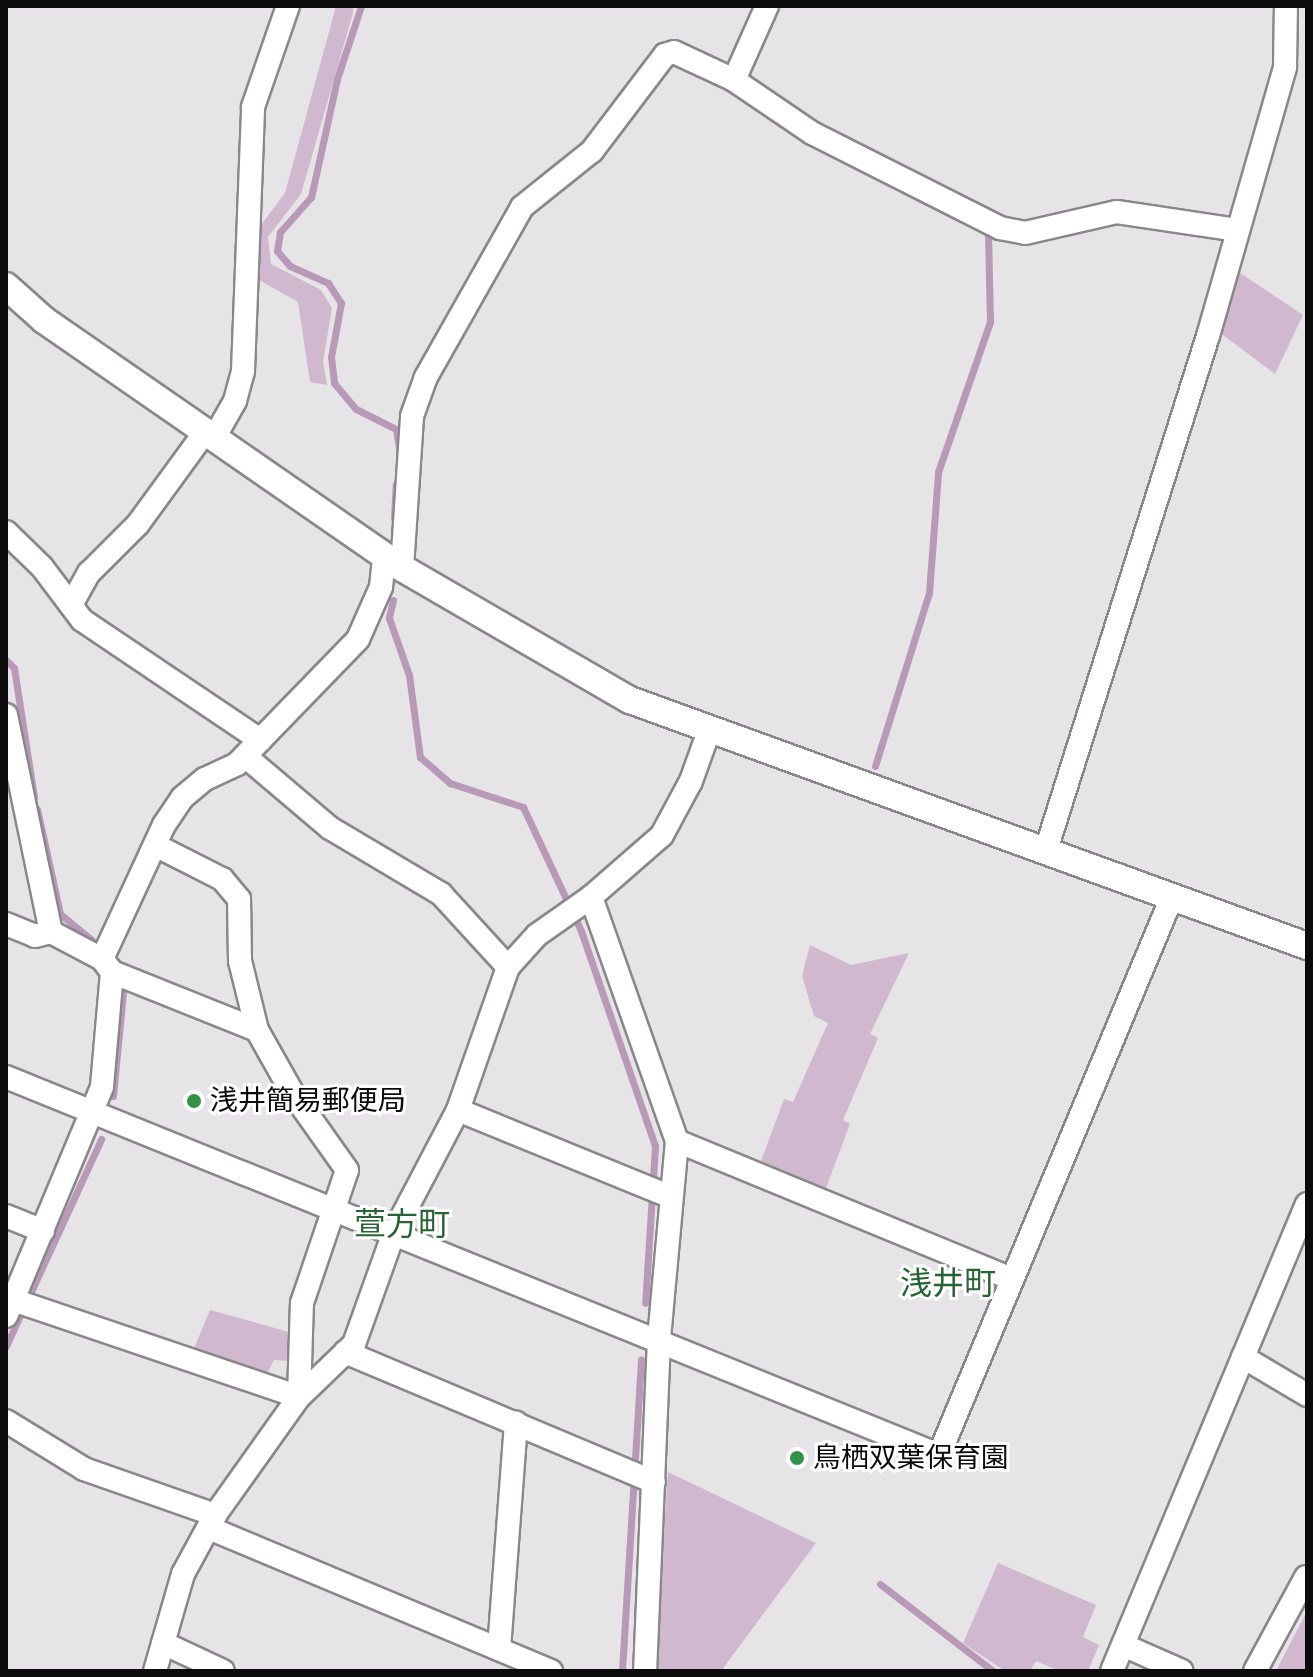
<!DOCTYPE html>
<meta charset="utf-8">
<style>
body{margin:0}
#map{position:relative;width:1313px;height:1677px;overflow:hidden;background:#e7e4e7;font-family:Signika,"Noto Sans JP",sans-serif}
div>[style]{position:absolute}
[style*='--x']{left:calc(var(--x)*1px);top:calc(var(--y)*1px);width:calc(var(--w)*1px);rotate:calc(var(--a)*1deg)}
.green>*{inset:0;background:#d0b8cf}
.stream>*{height:7px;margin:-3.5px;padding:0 3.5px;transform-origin:3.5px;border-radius:3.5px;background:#b899b7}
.roads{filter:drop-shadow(2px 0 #8a878a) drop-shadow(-2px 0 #8a878a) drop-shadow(0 2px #8a878a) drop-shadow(0 -2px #8a878a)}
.minor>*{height:22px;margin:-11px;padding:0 11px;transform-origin:11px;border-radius:11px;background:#fff}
.tertiary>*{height:26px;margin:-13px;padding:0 13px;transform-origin:13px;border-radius:13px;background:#fff}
.dots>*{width:22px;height:22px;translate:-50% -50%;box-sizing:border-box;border:4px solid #fff;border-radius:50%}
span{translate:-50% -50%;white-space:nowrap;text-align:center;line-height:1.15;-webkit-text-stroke:6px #fff;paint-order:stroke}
.poi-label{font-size:28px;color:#0c0b0c}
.left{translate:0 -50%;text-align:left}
.quarter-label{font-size:32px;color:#286433}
.frame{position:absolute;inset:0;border:8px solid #0c0b0c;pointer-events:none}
</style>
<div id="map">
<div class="green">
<i style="clip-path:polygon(336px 6px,353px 6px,353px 13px,301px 194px,268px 237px,271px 264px,321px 290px,332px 308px,323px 362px,327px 385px,310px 382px,298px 302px,259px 280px,255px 233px,285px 193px)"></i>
<i style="clip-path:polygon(1236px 270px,1303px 315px,1275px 374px,1219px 332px)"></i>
<i style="clip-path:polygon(810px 945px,851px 965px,909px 953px,870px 1034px,878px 1038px,843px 1120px,850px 1124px,826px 1188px,761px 1161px,784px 1099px,793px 1102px,828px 1023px,814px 1016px,802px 976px)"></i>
<i style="clip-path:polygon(210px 1310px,289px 1332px,290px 1361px,274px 1360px,266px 1376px,192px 1353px)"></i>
<i style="clip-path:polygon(668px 1472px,816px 1543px,721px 1671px,655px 1671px)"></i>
<i style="clip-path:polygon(998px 1563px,1096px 1605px,1083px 1637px,1099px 1645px,1088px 1671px,1060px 1671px,1036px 1661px,1030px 1671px,1005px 1671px,963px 1643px)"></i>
<i style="clip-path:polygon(1306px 1613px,1307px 1671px,1276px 1671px)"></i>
</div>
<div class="stream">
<i style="--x:361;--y:6;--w:77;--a:108.2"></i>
<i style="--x:337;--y:79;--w:121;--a:102.4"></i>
<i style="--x:311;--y:197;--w:47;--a:131.5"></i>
<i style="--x:280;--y:232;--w:19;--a:99"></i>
<i style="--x:277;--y:251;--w:20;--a:49"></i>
<i style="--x:290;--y:266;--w:42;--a:24.1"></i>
<i style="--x:328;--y:283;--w:24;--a:57"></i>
<i style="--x:341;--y:303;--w:55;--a:100.5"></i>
<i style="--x:331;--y:357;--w:26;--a:83"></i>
<i style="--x:334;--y:383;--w:34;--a:50"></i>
<i style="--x:356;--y:409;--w:45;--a:26.6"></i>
<i style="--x:396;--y:429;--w:20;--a:81"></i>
<i style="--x:394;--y:518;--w:33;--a:-87"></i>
<i style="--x:393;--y:600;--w:18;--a:103"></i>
<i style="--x:389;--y:618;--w:60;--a:70.7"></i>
<i style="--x:409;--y:675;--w:83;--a:82.4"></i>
<i style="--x:420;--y:757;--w:40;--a:41"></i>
<i style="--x:450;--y:783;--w:77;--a:18.2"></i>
<i style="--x:523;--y:807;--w:137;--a:64.9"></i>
<i style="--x:581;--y:931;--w:227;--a:71"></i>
<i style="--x:655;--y:1146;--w:157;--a:93.6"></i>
<i style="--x:6;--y:660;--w:11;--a:45"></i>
<i style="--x:14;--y:668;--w:131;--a:81.2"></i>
<i style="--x:875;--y:766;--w:181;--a:-72.7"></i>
<i style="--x:929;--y:593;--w:121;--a:-85.7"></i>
<i style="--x:938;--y:472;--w:159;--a:-70.9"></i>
<i style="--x:990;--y:322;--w:88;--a:-91.3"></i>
<i style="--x:37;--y:809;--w:107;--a:77.6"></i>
<i style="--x:60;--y:914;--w:41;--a:39.1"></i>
<i style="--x:113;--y:1096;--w:103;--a:-84.5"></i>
<i style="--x:6;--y:1346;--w:228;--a:-65.3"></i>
<i style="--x:880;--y:1584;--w:143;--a:37.6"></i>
<i style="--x:622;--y:1671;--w:312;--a:-86.5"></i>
</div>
<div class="roads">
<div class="minor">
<i style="--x:734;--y:80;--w:94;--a:34.2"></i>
<i style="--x:812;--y:133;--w:211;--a:26.8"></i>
<i style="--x:1000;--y:228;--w:25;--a:11"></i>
<i style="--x:1025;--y:233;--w:94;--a:-12.9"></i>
<i style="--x:1117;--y:212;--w:121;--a:8.5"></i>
<i style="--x:214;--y:438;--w:43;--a:-60.4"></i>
<i style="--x:235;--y:401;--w:31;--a:-75"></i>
<i style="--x:243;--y:371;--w:264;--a:-87.8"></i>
<i style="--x:253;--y:107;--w:107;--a:-70.9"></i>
<i style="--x:6;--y:532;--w:50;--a:44.2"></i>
<i style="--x:42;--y:567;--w:66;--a:53"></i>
<i style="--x:82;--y:620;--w:215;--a:34"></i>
<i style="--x:402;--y:568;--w:152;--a:-86.2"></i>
<i style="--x:412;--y:416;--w:41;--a:-70.3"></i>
<i style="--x:426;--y:377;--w:195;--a:-60.5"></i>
<i style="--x:522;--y:207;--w:90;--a:-38.7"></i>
<i style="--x:592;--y:151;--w:121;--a:-52.8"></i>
<i style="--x:665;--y:55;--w:9;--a:-18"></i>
<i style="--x:674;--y:52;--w:66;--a:25"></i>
<i style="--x:734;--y:80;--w:81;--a:-66"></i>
<i style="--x:71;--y:605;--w:37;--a:-61"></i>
<i style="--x:89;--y:573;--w:69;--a:-45"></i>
<i style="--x:138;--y:524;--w:114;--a:-53.9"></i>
<i style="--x:6;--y:715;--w:222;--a:78.3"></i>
<i style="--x:51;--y:932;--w:58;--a:27.9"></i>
<i style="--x:102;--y:959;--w:16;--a:52"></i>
<i style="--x:112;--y:972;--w:115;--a:95"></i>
<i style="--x:102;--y:1087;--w:248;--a:112.7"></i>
<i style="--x:245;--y:756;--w:111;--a:40.3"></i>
<i style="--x:330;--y:828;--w:129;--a:30.7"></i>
<i style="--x:441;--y:894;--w:99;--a:47.5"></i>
<i style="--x:1046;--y:850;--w:539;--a:-72.51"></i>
<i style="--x:1208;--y:336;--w:280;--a:-74"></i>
<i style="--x:1285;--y:67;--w:61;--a:-89.1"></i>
<i style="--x:591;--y:897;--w:259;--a:70.6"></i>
<i style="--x:677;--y:1141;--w:199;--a:95.2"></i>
<i style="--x:659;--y:1339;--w:332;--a:92.4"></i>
<i style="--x:6;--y:924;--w:31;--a:22"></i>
<i style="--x:35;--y:936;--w:16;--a:-14"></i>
<i style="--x:102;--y:959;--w:148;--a:-65.2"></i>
<i style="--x:164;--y:825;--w:32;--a:-56"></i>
<i style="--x:182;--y:798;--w:30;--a:-40"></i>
<i style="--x:205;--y:779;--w:35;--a:-25"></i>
<i style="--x:237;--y:764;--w:174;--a:-45.9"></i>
<i style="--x:358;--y:639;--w:57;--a:-66.1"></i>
<i style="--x:381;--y:587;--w:31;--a:-84"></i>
<i style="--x:112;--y:972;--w:156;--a:21.8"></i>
<i style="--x:6;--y:1077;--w:1007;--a:22.06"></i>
<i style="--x:939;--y:1455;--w:605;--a:-67.34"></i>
<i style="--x:458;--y:1110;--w:230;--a:22.2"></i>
<i style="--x:677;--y:1141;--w:362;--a:22.4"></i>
<i style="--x:6;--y:1216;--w:40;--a:22"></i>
<i style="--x:13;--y:1300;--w:302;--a:18.7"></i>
<i style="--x:299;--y:1397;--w:94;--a:-88.2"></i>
<i style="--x:302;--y:1303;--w:140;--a:-71.3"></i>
<i style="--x:347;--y:1170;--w:93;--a:-125.4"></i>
<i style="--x:293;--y:1094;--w:73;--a:-119.4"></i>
<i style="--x:257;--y:1030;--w:71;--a:-103.8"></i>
<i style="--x:240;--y:961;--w:62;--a:-90.9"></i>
<i style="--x:239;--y:899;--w:26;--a:-130"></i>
<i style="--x:222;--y:879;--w:73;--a:-153.1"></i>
<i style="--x:345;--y:1352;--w:335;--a:22.8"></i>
<i style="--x:1243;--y:1357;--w:74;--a:30.7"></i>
<i style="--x:6;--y:1421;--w:92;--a:31.6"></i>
<i style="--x:84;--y:1469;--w:139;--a:19.3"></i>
<i style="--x:209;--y:1528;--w:371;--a:22.7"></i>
<i style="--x:163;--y:1643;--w:66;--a:25"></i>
<i style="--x:1123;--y:1645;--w:64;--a:23.8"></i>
<i style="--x:499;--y:1649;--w:227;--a:-85.7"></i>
<i style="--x:155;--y:1671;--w:101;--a:-73.9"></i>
<i style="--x:183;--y:1574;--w:67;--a:-61.5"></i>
<i style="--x:215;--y:1515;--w:145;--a:-54.6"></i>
<i style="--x:299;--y:1397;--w:76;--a:-43.9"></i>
<i style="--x:354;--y:1344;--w:119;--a:-70.3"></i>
<i style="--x:394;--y:1232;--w:138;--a:-62.3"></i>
<i style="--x:458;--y:1110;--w:151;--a:-70.7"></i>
<i style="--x:508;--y:967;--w:43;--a:-47.8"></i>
<i style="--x:537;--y:935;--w:66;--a:-35.1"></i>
<i style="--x:591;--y:897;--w:94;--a:-41.1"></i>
<i style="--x:662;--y:835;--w:61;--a:-61.8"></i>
<i style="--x:691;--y:781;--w:56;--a:-70.3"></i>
<i style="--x:1112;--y:1671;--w:506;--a:-67.34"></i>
<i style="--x:1255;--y:1671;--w:107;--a:-61.5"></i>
</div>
<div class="tertiary">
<i style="--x:6;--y:286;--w:51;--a:41.8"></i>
<i style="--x:44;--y:320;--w:436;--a:34.7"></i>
<i style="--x:402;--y:568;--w:263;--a:30.1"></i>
<i style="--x:630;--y:700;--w:720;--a:19.97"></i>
</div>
</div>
<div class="dots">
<i style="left:194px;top:1101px;background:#329246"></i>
<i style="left:797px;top:1458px;background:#329246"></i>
</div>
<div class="poi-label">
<span class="left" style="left:210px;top:1101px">浅井簡易郵便局</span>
<span class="left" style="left:813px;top:1458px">鳥栖双葉保育園</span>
</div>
<div class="quarter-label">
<span style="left:402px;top:1225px">萱方町</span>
<span style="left:948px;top:1284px">浅井町</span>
</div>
<div class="frame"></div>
</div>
